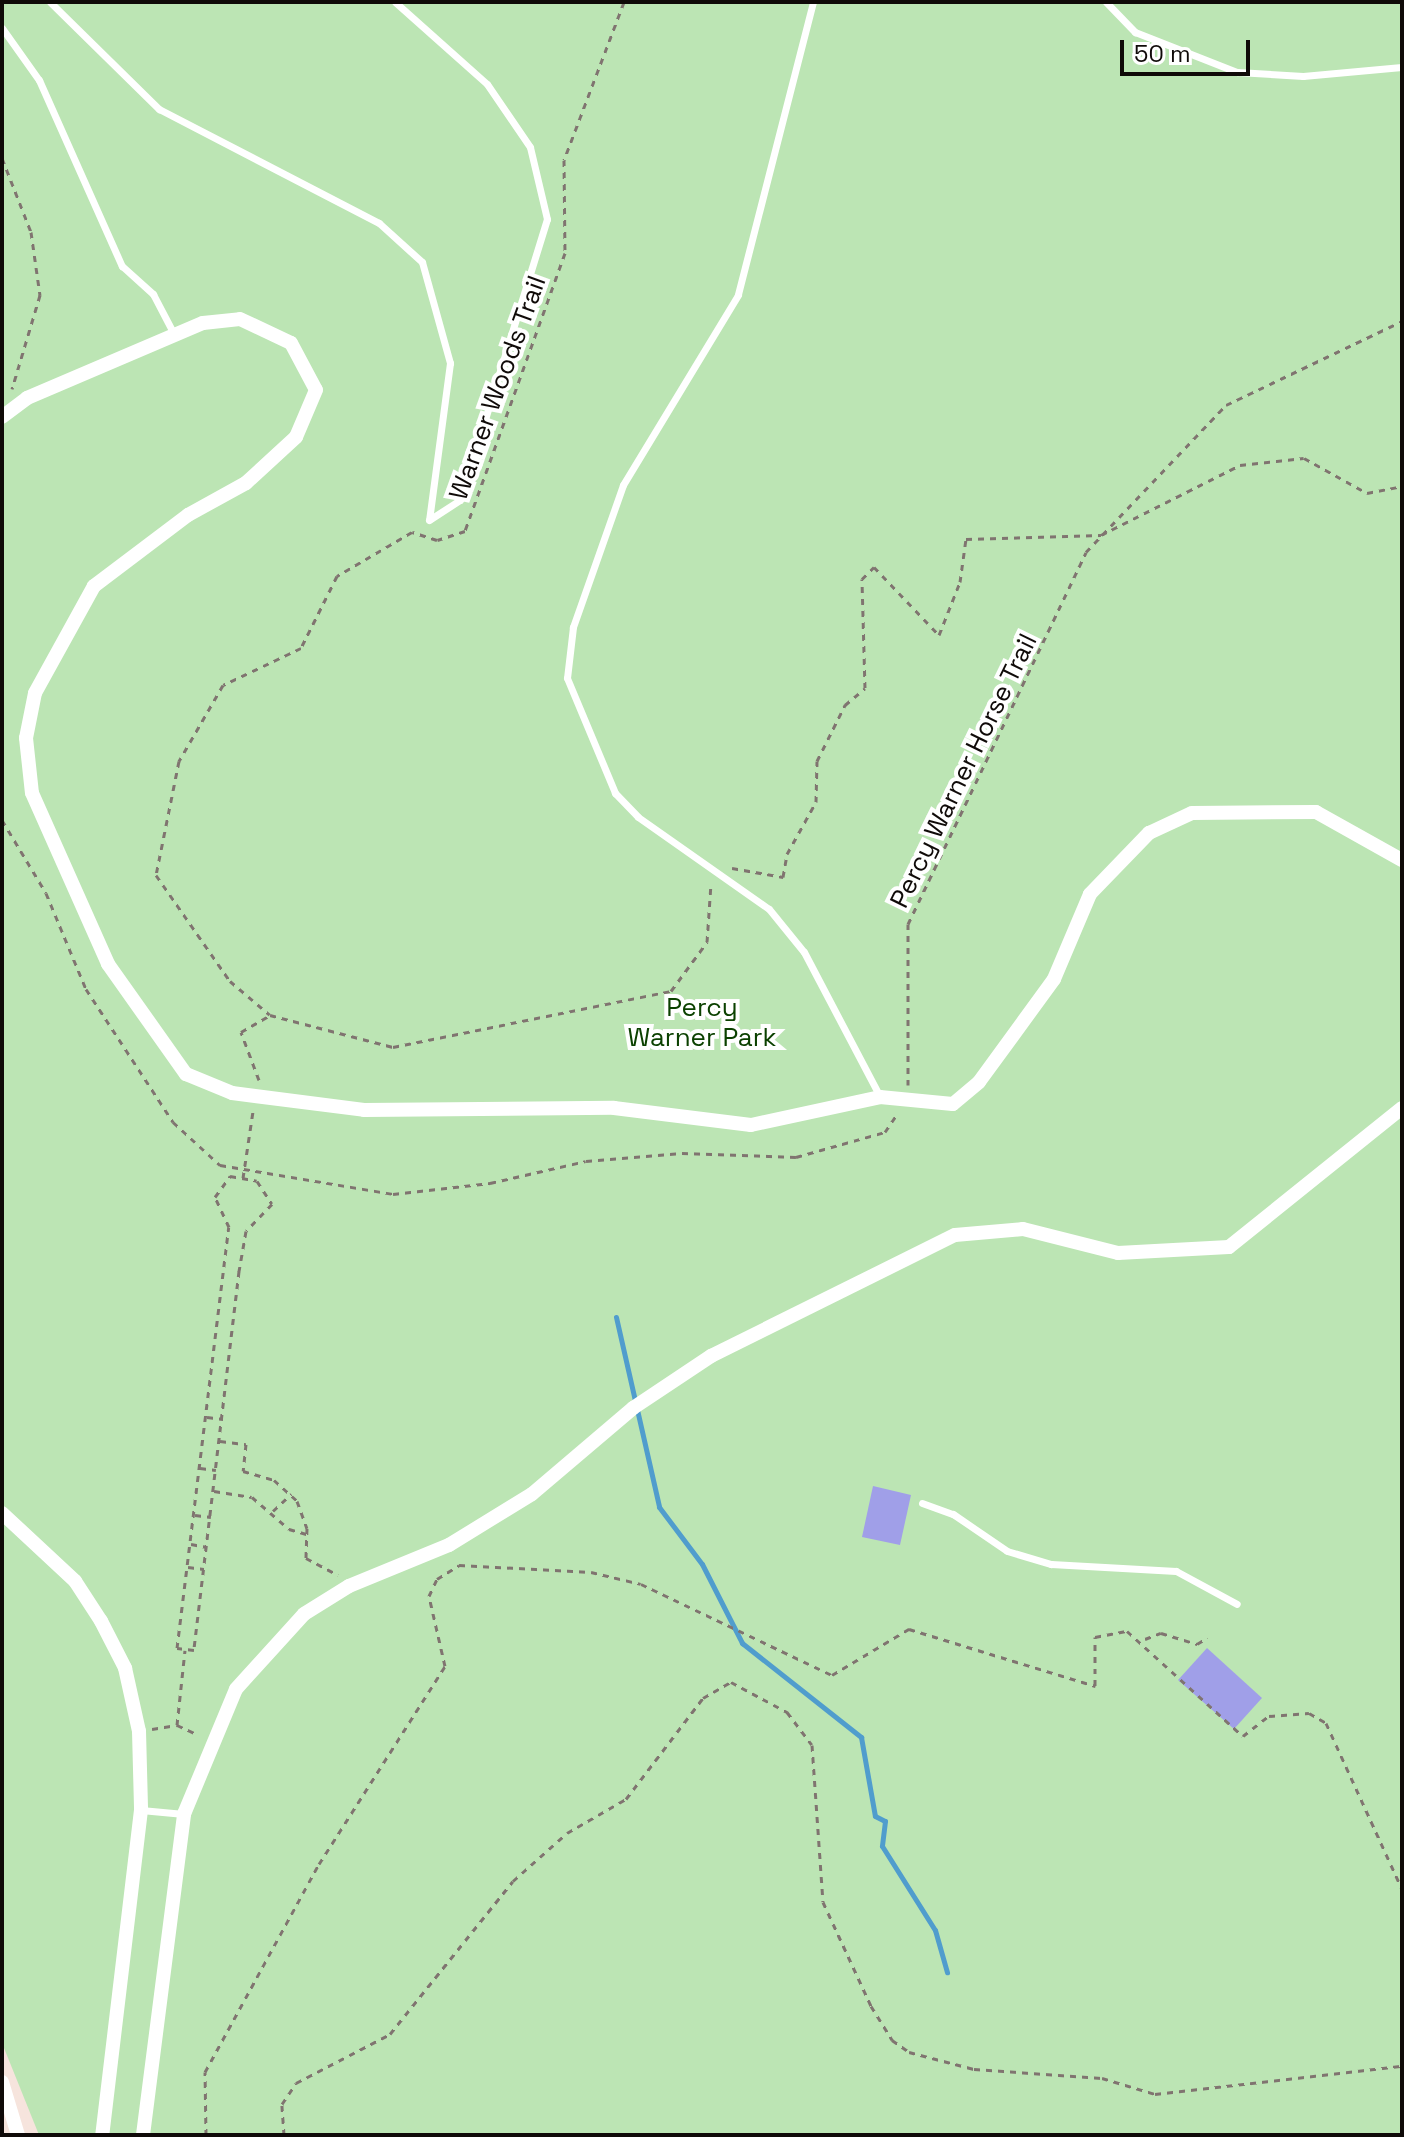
<!DOCTYPE html>
<style>
body{margin:0}
#map{position:relative;width:1404px;height:2137px;overflow:hidden;background:#f6e4dd;font-family:"Space Grotesk",sans-serif}
div>[style]{position:absolute}
[style*='--x']{left:calc(var(--x)*1px);top:calc(var(--y)*1px);width:calc(var(--w)*1px);rotate:calc(var(--a)*1deg)}
.green>*{inset:0;background:#bce5b4}
.stream>*{height:5px;margin:-2.5px;padding:0 2.5px;transform-origin:2.5px;border-radius:2.5px;background:#509dcd}
.building>*{inset:0;background:#a09fe8}
.path>*{height:3px;margin-top:-1.5px;transform-origin:0;background:repeating-linear-gradient(90deg,#807470 0 6px,transparent 0 12px)}
.service>*{height:7px;margin:-3.5px;padding:0 3.5px;transform-origin:3.5px;border-radius:3.5px;background:#fff}
.minor>*{height:14px;margin:-7px;padding:0 7px;transform-origin:7px;border-radius:7px;background:#fff}
span{translate:-50% -50%;white-space:nowrap;text-align:center;line-height:1.15;-webkit-text-stroke:8px #fff;paint-order:stroke}
.street-label{font-size:26px;color:#0f0a08}
.park-label{font-size:26px;color:#0b4100}
.frame{position:absolute;inset:0;border:4px solid #0f0a08;pointer-events:none}
.scale{position:absolute;left:1120px;top:40px;width:130px;height:36px;box-sizing:border-box;border:4px solid #0f0a08;border-top:0;padding-left:10px;font-size:24px;line-height:28px;white-space:nowrap;color:#0f0a08;-webkit-text-stroke:6px #fff;paint-order:stroke}
</style>
<div id="map">
<div class="green">
<i style="clip-path:polygon(2px 2px,1402px 2px,1402px 2135px,39px 2135px,2px 2043px)"></i>
</div>
<div class="stream">
<i style="--x:616;--y:1317;--w:195;--a:77.2"></i>
<i style="--x:659;--y:1507;--w:71;--a:53"></i>
<i style="--x:702;--y:1564;--w:89;--a:63.1"></i>
<i style="--x:742;--y:1643;--w:152;--a:38.3"></i>
<i style="--x:861;--y:1737;--w:80;--a:80"></i>
<i style="--x:875;--y:1816;--w:11;--a:27"></i>
<i style="--x:885;--y:1821;--w:25;--a:97"></i>
<i style="--x:882;--y:1846;--w:99;--a:57.8"></i>
<i style="--x:935;--y:1930;--w:44;--a:74.1"></i>
</div>
<div class="building">
<i style="clip-path:polygon(873px 1486px,911px 1495px,900px 1545px,862px 1537px)"></i>
<i style="clip-path:polygon(1207px 1648px,1262px 1698px,1234px 1729px,1178px 1680px)"></i>
</div>
<div class="path">
<i style="--x:624;--y:2;--w:169;--a:110.8"></i>
<i style="--x:564;--y:160;--w:93;--a:89.4"></i>
<i style="--x:565;--y:253;--w:295;--a:109.8"></i>
<i style="--x:465;--y:531;--w:29;--a:162"></i>
<i style="--x:437;--y:540;--w:26;--a:-162"></i>
<i style="--x:412;--y:532;--w:87;--a:149.6"></i>
<i style="--x:337;--y:576;--w:80;--a:116.6"></i>
<i style="--x:301;--y:648;--w:86;--a:154.6"></i>
<i style="--x:223;--y:685;--w:88;--a:120.1"></i>
<i style="--x:179;--y:761;--w:116;--a:101.4"></i>
<i style="--x:156;--y:875;--w:129;--a:55.1"></i>
<i style="--x:230;--y:981;--w:52;--a:40.4"></i>
<i style="--x:270;--y:1015;--w:127;--a:14.6"></i>
<i style="--x:393;--y:1047;--w:284;--a:-11.4"></i>
<i style="--x:671;--y:991;--w:61;--a:-53.7"></i>
<i style="--x:707;--y:942;--w:58;--a:-86.1"></i>
<i style="--x:2;--y:158;--w:79;--a:68.6"></i>
<i style="--x:31;--y:232;--w:64;--a:81.9"></i>
<i style="--x:40;--y:295;--w:98;--a:106.6"></i>
<i style="--x:2;--y:820;--w:85;--a:58.9"></i>
<i style="--x:46;--y:893;--w:104;--a:67.4"></i>
<i style="--x:86;--y:989;--w:159;--a:56.8"></i>
<i style="--x:173;--y:1122;--w:64;--a:42.5"></i>
<i style="--x:220;--y:1165;--w:175;--a:9.5"></i>
<i style="--x:393;--y:1194;--w:98;--a:-6.5"></i>
<i style="--x:490;--y:1183;--w:98;--a:-12.9"></i>
<i style="--x:586;--y:1161;--w:96;--a:-4.8"></i>
<i style="--x:682;--y:1153;--w:114;--a:2"></i>
<i style="--x:796;--y:1157;--w:92;--a:-15.7"></i>
<i style="--x:885;--y:1132;--w:22;--a:-56"></i>
<i style="--x:732;--y:868;--w:52;--a:10"></i>
<i style="--x:783;--y:877;--w:23;--a:-80"></i>
<i style="--x:787;--y:854;--w:60;--a:-60.9"></i>
<i style="--x:816;--y:802;--w:41;--a:-88.6"></i>
<i style="--x:817;--y:761;--w:63;--a:-63.4"></i>
<i style="--x:845;--y:705;--w:26;--a:-40"></i>
<i style="--x:865;--y:688;--w:109;--a:-91.6"></i>
<i style="--x:862;--y:579;--w:17;--a:-45"></i>
<i style="--x:874;--y:567;--w:94;--a:46.3"></i>
<i style="--x:939;--y:635;--w:57;--a:-68.4"></i>
<i style="--x:960;--y:582;--w:43;--a:-82.1"></i>
<i style="--x:966;--y:539;--w:135;--a:-1.7"></i>
<i style="--x:1101;--y:535;--w:156;--a:-26.7"></i>
<i style="--x:1240;--y:465;--w:64;--a:-6.2"></i>
<i style="--x:1304;--y:458;--w:72;--a:29.1"></i>
<i style="--x:1367;--y:493;--w:36;--a:-11"></i>
<i style="--x:259;--y:1080;--w:51;--a:-110.6"></i>
<i style="--x:241;--y:1032;--w:34;--a:-30"></i>
<i style="--x:908;--y:1085;--w:161;--a:-90"></i>
<i style="--x:908;--y:924;--w:412;--a:-64.4"></i>
<i style="--x:1086;--y:552;--w:203;--a:-46.4"></i>
<i style="--x:1226;--y:405;--w:195;--a:-25.5"></i>
<i style="--x:230;--y:1176;--w:27;--a:10"></i>
<i style="--x:257;--y:1181;--w:27;--a:57"></i>
<i style="--x:272;--y:1204;--w:37;--a:134"></i>
<i style="--x:246;--y:1231;--w:41;--a:99.9"></i>
<i style="--x:239;--y:1271;--w:382;--a:96.8"></i>
<i style="--x:194;--y:1650;--w:17;--a:-173"></i>
<i style="--x:177;--y:1648;--w:424;--a:-83"></i>
<i style="--x:229;--y:1227;--w:33;--a:-115"></i>
<i style="--x:215;--y:1197;--w:26;--a:-54"></i>
<i style="--x:243;--y:1178;--w:68;--a:-81.5"></i>
<i style="--x:207;--y:1417;--w:16;--a:7"></i>
<i style="--x:220;--y:1441;--w:26;--a:7"></i>
<i style="--x:246;--y:1444;--w:27;--a:96"></i>
<i style="--x:243;--y:1471;--w:32;--a:16"></i>
<i style="--x:274;--y:1480;--w:31;--a:42"></i>
<i style="--x:297;--y:1501;--w:29;--a:70"></i>
<i style="--x:307;--y:1528;--w:30;--a:92"></i>
<i style="--x:306;--y:1558;--w:36;--a:28"></i>
<i style="--x:200;--y:1468;--w:16;--a:7"></i>
<i style="--x:214;--y:1491;--w:38;--a:9"></i>
<i style="--x:252;--y:1497;--w:49;--a:40.9"></i>
<i style="--x:289;--y:1529;--w:19;--a:16"></i>
<i style="--x:273;--y:1511;--w:25;--a:-43"></i>
<i style="--x:195;--y:1515;--w:16;--a:7"></i>
<i style="--x:191;--y:1544;--w:16;--a:11"></i>
<i style="--x:188;--y:1567;--w:16;--a:7"></i>
<i style="--x:1145;--y:1639;--w:17;--a:-21"></i>
<i style="--x:1161;--y:1633;--w:38;--a:17"></i>
<i style="--x:1197;--y:1644;--w:12;--a:-31"></i>
<i style="--x:177;--y:1725;--w:75;--a:-83.9"></i>
<i style="--x:152;--y:1729;--w:25;--a:-9"></i>
<i style="--x:177;--y:1725;--w:23;--a:25"></i>
<i style="--x:206;--y:2135;--w:63;--a:-90.9"></i>
<i style="--x:205;--y:2072;--w:237;--a:-61.3"></i>
<i style="--x:319;--y:1864;--w:235;--a:-57.5"></i>
<i style="--x:445;--y:1666;--w:72;--a:-102.9"></i>
<i style="--x:429;--y:1596;--w:19;--a:-65"></i>
<i style="--x:437;--y:1579;--w:26;--a:-32"></i>
<i style="--x:459;--y:1565;--w:132;--a:3"></i>
<i style="--x:591;--y:1572;--w:51;--a:13.5"></i>
<i style="--x:641;--y:1584;--w:212;--a:25.5"></i>
<i style="--x:832;--y:1675;--w:90;--a:-30.9"></i>
<i style="--x:909;--y:1629;--w:195;--a:17"></i>
<i style="--x:1095;--y:1686;--w:49;--a:-90"></i>
<i style="--x:1095;--y:1637;--w:33;--a:-11"></i>
<i style="--x:1127;--y:1631;--w:156;--a:42.2"></i>
<i style="--x:1243;--y:1736;--w:33;--a:-38"></i>
<i style="--x:1269;--y:1716;--w:40;--a:-4.3"></i>
<i style="--x:1309;--y:1713;--w:20;--a:30"></i>
<i style="--x:1326;--y:1723;--w:183;--a:65.4"></i>
<i style="--x:284;--y:2135;--w:31;--a:-94"></i>
<i style="--x:282;--y:2104;--w:25;--a:-56"></i>
<i style="--x:296;--y:2083;--w:106;--a:-27.5"></i>
<i style="--x:390;--y:2034;--w:196;--a:-51.2"></i>
<i style="--x:513;--y:1881;--w:72;--a:-41.6"></i>
<i style="--x:567;--y:1833;--w:68;--a:-30"></i>
<i style="--x:626;--y:1799;--w:127;--a:-52.7"></i>
<i style="--x:703;--y:1698;--w:32;--a:-30"></i>
<i style="--x:731;--y:1682;--w:64;--a:28.2"></i>
<i style="--x:787;--y:1712;--w:41;--a:52.9"></i>
<i style="--x:812;--y:1745;--w:157;--a:86"></i>
<i style="--x:823;--y:1902;--w:115;--a:65.2"></i>
<i style="--x:871;--y:2006;--w:40;--a:58"></i>
<i style="--x:892;--y:2040;--w:21;--a:35"></i>
<i style="--x:909;--y:2052;--w:67;--a:14.7"></i>
<i style="--x:974;--y:2069;--w:128;--a:4"></i>
<i style="--x:1102;--y:2078;--w:55;--a:16.8"></i>
<i style="--x:1155;--y:2094;--w:249;--a:-6.5"></i>
</div>
<div class="service">
<i style="--x:50;--y:2;--w:153;--a:44.5"></i>
<i style="--x:159;--y:109;--w:248;--a:27.4"></i>
<i style="--x:379;--y:223;--w:58;--a:42.2"></i>
<i style="--x:422;--y:262;--w:105;--a:74.5"></i>
<i style="--x:450;--y:363;--w:158;--a:97.6"></i>
<i style="--x:429;--y:520;--w:37;--a:-33"></i>
<i style="--x:460;--y:500;--w:294;--a:-72.8"></i>
<i style="--x:547;--y:219;--w:74;--a:-103.3"></i>
<i style="--x:530;--y:147;--w:76;--a:-124.3"></i>
<i style="--x:487;--y:84;--w:123;--a:-138.3"></i>
<i style="--x:813;--y:2;--w:302;--a:104.4"></i>
<i style="--x:738;--y:295;--w:222;--a:121.2"></i>
<i style="--x:623;--y:485;--w:151;--a:109.4"></i>
<i style="--x:573;--y:627;--w:51;--a:96.7"></i>
<i style="--x:567;--y:678;--w:125;--a:67.3"></i>
<i style="--x:615;--y:793;--w:33;--a:46"></i>
<i style="--x:638;--y:817;--w:160;--a:35.1"></i>
<i style="--x:769;--y:909;--w:55;--a:50.9"></i>
<i style="--x:804;--y:952;--w:164;--a:62.3"></i>
<i style="--x:1106;--y:2;--w:42;--a:46"></i>
<i style="--x:1135;--y:32;--w:110;--a:21.4"></i>
<i style="--x:1237;--y:72;--w:66;--a:3.5"></i>
<i style="--x:1303;--y:76;--w:99;--a:-5.2"></i>
<i style="--x:2;--y:28;--w:64;--a:54.6"></i>
<i style="--x:39;--y:80;--w:204;--a:66"></i>
<i style="--x:122;--y:266;--w:42;--a:42.1"></i>
<i style="--x:153;--y:294;--w:47;--a:62.4"></i>
<i style="--x:922;--y:1503;--w:33;--a:20"></i>
<i style="--x:953;--y:1514;--w:65;--a:34.4"></i>
<i style="--x:1007;--y:1551;--w:46;--a:16.5"></i>
<i style="--x:1051;--y:1564;--w:125;--a:3.2"></i>
<i style="--x:1176;--y:1571;--w:69;--a:28.4"></i>
<i style="--x:141;--y:1810;--w:43;--a:5.3"></i>
</div>
<div class="minor">
<i style="--x:2;--y:417;--w:31;--a:-37"></i>
<i style="--x:27;--y:398;--w:191;--a:-23.1"></i>
<i style="--x:203;--y:323;--w:37;--a:-6"></i>
<i style="--x:240;--y:319;--w:56;--a:25.2"></i>
<i style="--x:291;--y:343;--w:53;--a:62"></i>
<i style="--x:316;--y:390;--w:51;--a:113.1"></i>
<i style="--x:296;--y:437;--w:68;--a:137.4"></i>
<i style="--x:246;--y:483;--w:66;--a:151.1"></i>
<i style="--x:188;--y:515;--w:118;--a:142.9"></i>
<i style="--x:94;--y:586;--w:122;--a:118.9"></i>
<i style="--x:35;--y:693;--w:46;--a:101.3"></i>
<i style="--x:26;--y:738;--w:55;--a:83.8"></i>
<i style="--x:32;--y:793;--w:187;--a:66"></i>
<i style="--x:108;--y:964;--w:135;--a:54.7"></i>
<i style="--x:186;--y:1074;--w:50;--a:22.4"></i>
<i style="--x:232;--y:1093;--w:133;--a:7.3"></i>
<i style="--x:364;--y:1110;--w:250;--a:-0.5"></i>
<i style="--x:614;--y:1108;--w:138;--a:7.1"></i>
<i style="--x:751;--y:1125;--w:132;--a:-12.2"></i>
<i style="--x:880;--y:1097;--w:73;--a:5.5"></i>
<i style="--x:953;--y:1104;--w:34;--a:-40"></i>
<i style="--x:979;--y:1082;--w:127;--a:-53.9"></i>
<i style="--x:1054;--y:979;--w:92;--a:-67"></i>
<i style="--x:1090;--y:894;--w:85;--a:-46"></i>
<i style="--x:1149;--y:833;--w:47;--a:-24.9"></i>
<i style="--x:1192;--y:813;--w:124;--a:-0.5"></i>
<i style="--x:1316;--y:812;--w:98;--a:29.2"></i>
<i style="--x:2;--y:1513;--w:100;--a:43"></i>
<i style="--x:75;--y:1581;--w:48;--a:57"></i>
<i style="--x:101;--y:1621;--w:53;--a:62.9"></i>
<i style="--x:125;--y:1668;--w:65;--a:77.5"></i>
<i style="--x:139;--y:1731;--w:79;--a:88.5"></i>
<i style="--x:141;--y:1810;--w:327;--a:96.8"></i>
<i style="--x:2;--y:2082;--w:55;--a:73.2"></i>
<i style="--x:143;--y:2135;--w:324;--a:-82.7"></i>
<i style="--x:184;--y:1814;--w:135;--a:-67.4"></i>
<i style="--x:236;--y:1689;--w:101;--a:-47.8"></i>
<i style="--x:304;--y:1614;--w:53;--a:-31.9"></i>
<i style="--x:349;--y:1586;--w:108;--a:-22.3"></i>
<i style="--x:449;--y:1545;--w:97;--a:-31.6"></i>
<i style="--x:532;--y:1494;--w:133;--a:-40.4"></i>
<i style="--x:633;--y:1408;--w:94;--a:-33.7"></i>
<i style="--x:711;--y:1356;--w:272;--a:-26.4"></i>
<i style="--x:955;--y:1235;--w:68;--a:-5"></i>
<i style="--x:1023;--y:1229;--w:98;--a:14.2"></i>
<i style="--x:1118;--y:1253;--w:111;--a:-3.1"></i>
<i style="--x:1229;--y:1247;--w:222;--a:-38.8"></i>
</div>
<div class="street-label">
<span style="left:498px;top:388px;rotate:-70deg">Warner Woods Trail</span>
<span style="left:964px;top:771px;rotate:-64deg">Percy Warner Horse Trail</span>
</div>
<div class="park-label">
<span style="left:702px;top:1023px">Percy<br>Warner Park</span>
</div>
<div class="frame"></div>
<div class="scale">50 m</div>
</div>
